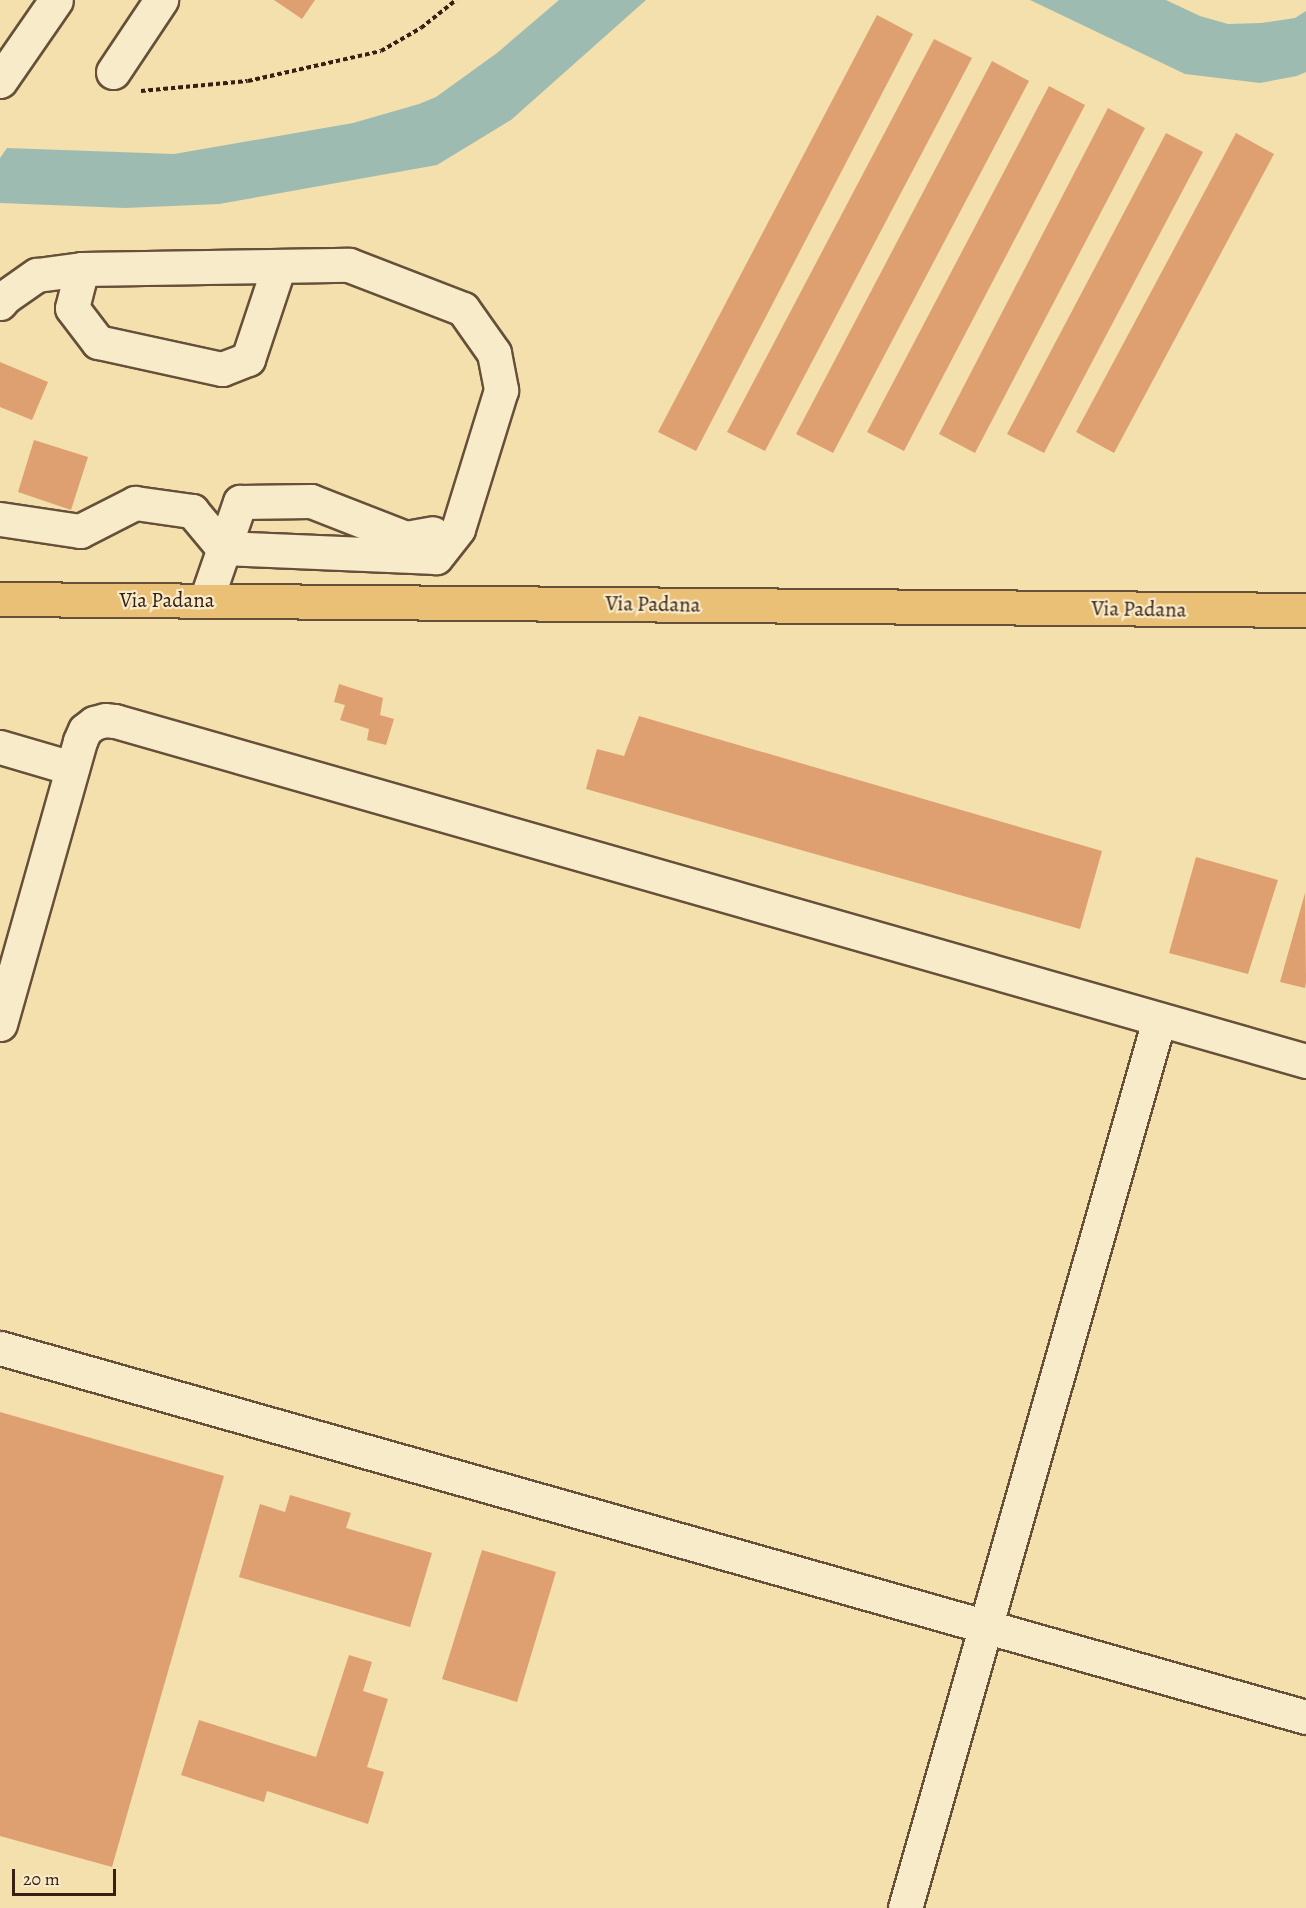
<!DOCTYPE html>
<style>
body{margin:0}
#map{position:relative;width:1306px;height:1908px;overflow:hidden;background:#f4e0ad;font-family:Alegreya,serif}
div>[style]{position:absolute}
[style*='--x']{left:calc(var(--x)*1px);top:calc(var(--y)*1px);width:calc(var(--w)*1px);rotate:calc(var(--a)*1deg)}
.water>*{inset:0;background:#9ebbb2}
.building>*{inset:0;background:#dea071}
.path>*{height:4px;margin-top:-2px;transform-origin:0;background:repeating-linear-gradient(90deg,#372013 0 4.5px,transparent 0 7.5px)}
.roads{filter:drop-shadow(2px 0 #66503a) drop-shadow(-2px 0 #66503a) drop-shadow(0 2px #66503a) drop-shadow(0 -2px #66503a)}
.minor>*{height:33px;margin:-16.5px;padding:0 16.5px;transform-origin:16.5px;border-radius:16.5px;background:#f8ebca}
.major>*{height:33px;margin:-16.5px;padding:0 16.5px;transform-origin:16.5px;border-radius:16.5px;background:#eac076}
span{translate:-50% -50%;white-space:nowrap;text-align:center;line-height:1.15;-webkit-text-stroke:4.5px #f8ebca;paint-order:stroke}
.street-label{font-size:21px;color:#372013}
.scale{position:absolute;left:12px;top:1869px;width:104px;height:27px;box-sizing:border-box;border:3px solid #372013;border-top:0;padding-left:8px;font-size:18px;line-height:21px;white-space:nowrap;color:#372013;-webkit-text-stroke:4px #f8ebca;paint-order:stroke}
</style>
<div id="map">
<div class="water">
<i style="clip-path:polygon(559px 0,646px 0,511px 120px,437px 165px,219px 204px,125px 208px,0 203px,0 158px,7px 148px,174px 154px,353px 123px,419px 104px,436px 97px,497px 53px)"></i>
<i style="clip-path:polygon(1030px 0,1166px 0,1200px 16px,1228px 24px,1261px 23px,1295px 18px,1306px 11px,1306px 72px,1297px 76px,1260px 83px,1185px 74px)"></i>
</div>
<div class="building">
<i style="clip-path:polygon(274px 0,315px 0,302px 19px)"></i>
<i style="clip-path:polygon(877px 15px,913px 34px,696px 451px,658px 432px)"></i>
<i style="clip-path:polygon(934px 39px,972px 58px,765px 451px,727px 432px)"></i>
<i style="clip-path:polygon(992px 61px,1029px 81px,833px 453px,796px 434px)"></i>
<i style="clip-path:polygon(1049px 86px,1085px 105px,904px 451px,867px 432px)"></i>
<i style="clip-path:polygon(1108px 108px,1145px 128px,975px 453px,939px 434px)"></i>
<i style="clip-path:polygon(1166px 133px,1203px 152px,1044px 453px,1007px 434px)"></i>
<i style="clip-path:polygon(1236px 133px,1274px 154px,1114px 453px,1076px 432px)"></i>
<i style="clip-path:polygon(0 362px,48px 382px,32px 420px,0 407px)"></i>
<i style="clip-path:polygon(34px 440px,88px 457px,71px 510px,18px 492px)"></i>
<i style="clip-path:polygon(339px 684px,383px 698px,380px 715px,394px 719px,386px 745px,367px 740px,369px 729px,340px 720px,345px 705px,334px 702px)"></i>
<i style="clip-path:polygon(639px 716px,1102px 851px,1080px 929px,586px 789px,597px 749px,624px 756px)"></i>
<i style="clip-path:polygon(1196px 857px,1278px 880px,1248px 974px,1169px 953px)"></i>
<i style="clip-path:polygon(1305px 893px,1306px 982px,1305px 988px,1280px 982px)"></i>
<i style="clip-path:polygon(0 1412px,224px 1476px,112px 1867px,0 1836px)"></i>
<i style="clip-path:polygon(290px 1495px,351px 1513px,346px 1528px,432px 1553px,410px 1627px,239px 1577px,260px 1504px,285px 1512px)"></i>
<i style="clip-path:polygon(482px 1550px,556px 1572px,517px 1702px,442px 1679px)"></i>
<i style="clip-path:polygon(349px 1655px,372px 1662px,363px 1691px,388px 1699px,367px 1767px,384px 1772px,368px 1824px,267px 1791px,264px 1802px,181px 1775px,199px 1720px,316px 1757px)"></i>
</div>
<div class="path">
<i style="--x:141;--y:91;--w:107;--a:-5.3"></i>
<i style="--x:248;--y:81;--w:136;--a:-12.7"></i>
<i style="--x:381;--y:51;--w:46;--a:-29.9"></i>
<i style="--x:421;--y:28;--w:45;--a:-38.7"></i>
</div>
<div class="roads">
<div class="minor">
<i style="--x:113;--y:72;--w:87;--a:-56.3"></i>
<i style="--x:0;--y:81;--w:98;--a:-55.3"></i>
<i style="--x:82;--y:269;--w:40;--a:104.4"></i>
<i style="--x:72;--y:308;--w:43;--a:52.6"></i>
<i style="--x:98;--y:342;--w:127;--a:12.3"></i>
<i style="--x:222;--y:369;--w:28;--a:-21"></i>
<i style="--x:248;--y:359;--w:98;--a:-71.6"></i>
<i style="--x:0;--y:303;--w:8;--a:-50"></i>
<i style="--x:5;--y:297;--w:39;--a:-35"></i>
<i style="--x:37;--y:275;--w:45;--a:-7.6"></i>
<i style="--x:82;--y:269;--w:267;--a:-0.9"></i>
<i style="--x:349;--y:265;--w:122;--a:21.1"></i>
<i style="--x:463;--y:309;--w:54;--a:54.8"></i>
<i style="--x:494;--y:353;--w:38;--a:79"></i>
<i style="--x:501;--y:390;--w:145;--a:107.2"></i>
<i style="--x:458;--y:529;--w:36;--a:128"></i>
<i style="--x:0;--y:519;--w:81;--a:8.5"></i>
<i style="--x:80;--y:531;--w:62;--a:-27"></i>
<i style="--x:135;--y:503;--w:58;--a:8"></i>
<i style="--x:192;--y:511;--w:48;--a:50"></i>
<i style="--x:223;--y:548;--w:213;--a:2.4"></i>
<i style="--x:206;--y:600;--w:104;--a:-70.9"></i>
<i style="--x:240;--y:502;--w:71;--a:-0.8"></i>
<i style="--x:311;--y:501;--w:102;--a:21.3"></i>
<i style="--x:406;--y:538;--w:27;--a:-10"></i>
<i style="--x:0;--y:747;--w:75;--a:16.3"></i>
<i style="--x:0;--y:1024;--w:294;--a:-74.2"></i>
<i style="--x:80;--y:741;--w:12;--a:-66"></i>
<i style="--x:85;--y:730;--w:11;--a:-38"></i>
<i style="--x:94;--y:723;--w:11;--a:-15"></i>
<i style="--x:105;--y:720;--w:10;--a:6"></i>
<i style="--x:115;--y:721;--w:1239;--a:15.93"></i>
<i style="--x:0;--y:1348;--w:1357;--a:15.78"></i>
<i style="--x:905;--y:1908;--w:924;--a:-74.04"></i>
</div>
<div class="major">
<i style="--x:0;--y:599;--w:1306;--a:0.48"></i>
</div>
</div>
<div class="street-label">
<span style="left:167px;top:600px">Via Padana</span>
<span style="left:653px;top:604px;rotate:1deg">Via Padana</span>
<span style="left:1139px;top:609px;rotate:1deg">Via Padana</span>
</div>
<div class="scale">20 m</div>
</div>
